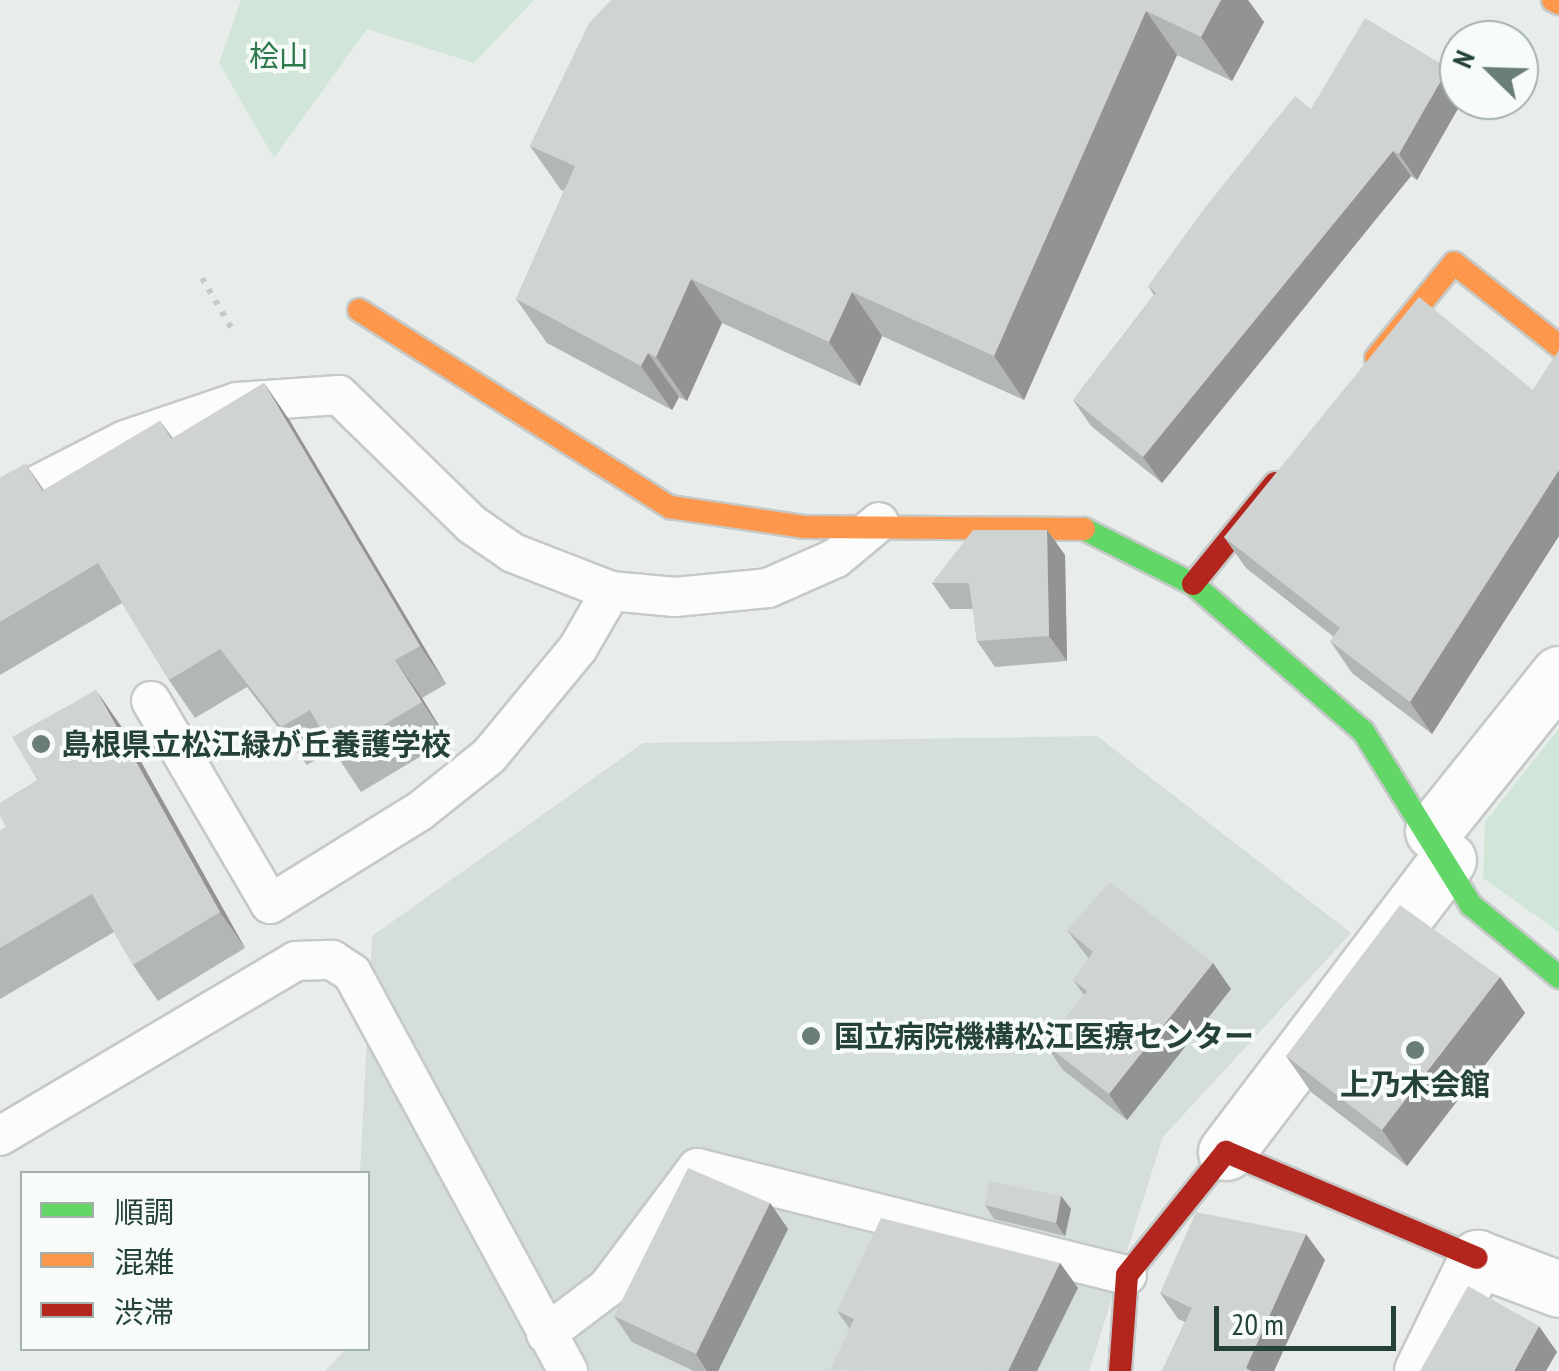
<!DOCTYPE html>
<meta charset="utf-8">
<style>
body{margin:0}
#map{position:relative;width:1559px;height:1371px;overflow:hidden;background:#e8edeb;font-family:"PT Sans Narrow","Noto Sans JP",sans-serif}
div>[style]{position:absolute}
[style*='--x']{left:calc(var(--x)*1px);top:calc(var(--y)*1px);width:calc(var(--w)*1px);rotate:calc(var(--a)*1deg)}
.built>*{inset:0;background:#d6dedb}
.green>*{inset:0;background:#d1e6d8}
.path>*{height:6px;margin-top:-3px;transform-origin:0;background:repeating-linear-gradient(90deg,#c3ccca 0 5px,transparent 0 13px)}
.roads{filter:drop-shadow(2px 0 #c5cac8) drop-shadow(-2px 0 #c5cac8) drop-shadow(0 2px #c5cac8) drop-shadow(0 -2px #c5cac8)}
.lane>*{height:38px;margin:-19px;padding:0 19px;transform-origin:19px;border-radius:19px;background:#fcfcfc}
.street>*{height:55px;margin:-27.5px;padding:0 27.5px;transform-origin:27.5px;border-radius:27.5px;background:#fcfcfc}
.fast>*{height:22px;margin:-11px;padding:0 11px;transform-origin:11px;border-radius:11px;background:#63d668}
.slow>*{height:22px;margin:-11px;padding:0 11px;transform-origin:11px;border-radius:11px;background:#ff974d}
.jam>*{height:22px;margin:-11px;padding:0 11px;transform-origin:11px;border-radius:11px;background:#b3261e}
.wall>*{inset:0;background:#b2b6b5}
.shaded-wall>*{inset:0;background:#919493}
.building>*{inset:0;background:#cfd4d2}
.dots>*{width:28px;height:28px;translate:-50% -50%;box-sizing:border-box;border:5px solid #f7fbf9;border-radius:50%}
span{translate:-50% -50%;white-space:nowrap;text-align:center;line-height:1.15;-webkit-text-stroke:8px #f7fbf9;paint-order:stroke}
.park-label{font-size:30px;color:#2d7a4b}
.poi-label{font-size:30px;color:#24423a;font-weight:700}
.left{translate:0 -50%;text-align:left}
.legend{position:absolute;left:20px;top:1171px;width:350px;height:180px;box-sizing:border-box;background:#f7fbf9;border:2px solid #a3b1ad;margin:0;padding:12px 18px;list-style:none;font-size:30px;color:#24423a}
.legend li{display:flex;align-items:center;gap:20px;height:50px}
.legend b{width:50px;border:2px solid #a3b1ad}
.north{position:absolute;left:1439px;top:20px;width:100px;height:100px;box-sizing:border-box;background:#f7fbf9;border:2px solid #a3b1ad;border-radius:50%;rotate:293deg;font-size:28px;font-weight:700;line-height:40px;text-align:center;color:#24423a}
.north::after{content:'';display:block;margin:auto;width:35px;height:45px;background:#697e78;clip-path:polygon(50% 0,100% 100%,50% 72%,0 100%)}
.scale{position:absolute;left:1214px;top:1306px;width:182px;height:45px;box-sizing:border-box;border:5px solid #24423a;border-top:0;padding-left:12px;font-size:30px;line-height:35px;white-space:nowrap;color:#24423a;-webkit-text-stroke:8px #f7fbf9;paint-order:stroke}
</style>
<div id="map">
<div class="built">
<i style="clip-path:polygon(1097px 736px,1351px 933px,1163px 1137px,1089px 1371px,325px 1371px,346px 1349px,368px 1348px,368px 1174px,360px 1173px,372px 936px,643px 743px)"></i>
</div>
<div class="green">
<i style="clip-path:polygon(241px 0,534px 0,474px 63px,367px 29px,274px 158px,219px 63px)"></i>
<i style="clip-path:polygon(1559px 728px,1559px 932px,1483px 878px,1485px 822px)"></i>
</div>
<div class="path">
<i style="--x:202;--y:278;--w:59;--a:59.5"></i>
</div>
<div class="roads">
<div class="lane">
<i style="--x:0;--y:504;--w:140;--a:-27.1"></i>
<i style="--x:125;--y:440;--w:118;--a:-18.7"></i>
<i style="--x:237;--y:402;--w:102;--a:-3.9"></i>
<i style="--x:339;--y:395;--w:185;--a:44.3"></i>
<i style="--x:471;--y:524;--w:51;--a:34.6"></i>
<i style="--x:513;--y:553;--w:105;--a:21.2"></i>
<i style="--x:611;--y:591;--w:64;--a:5.4"></i>
<i style="--x:675;--y:597;--w:93;--a:-5.5"></i>
<i style="--x:768;--y:588;--w:74;--a:-23.8"></i>
<i style="--x:836;--y:558;--w:56;--a:-39.9"></i>
<i style="--x:151;--y:701;--w:235;--a:59.6"></i>
<i style="--x:270;--y:904;--w:176;--a:-31.8"></i>
<i style="--x:420;--y:811;--w:88;--a:-38.6"></i>
<i style="--x:489;--y:756;--w:140;--a:-50.5"></i>
<i style="--x:578;--y:648;--w:66;--a:-59.9"></i>
<i style="--x:0;--y:1136;--w:344;--a:-30.6"></i>
<i style="--x:296;--y:961;--w:36;--a:-2"></i>
<i style="--x:332;--y:960;--w:24;--a:33"></i>
<i style="--x:352;--y:973;--w:453;--a:61.5"></i>
<i style="--x:546;--y:1334;--w:76;--a:-37"></i>
<i style="--x:607;--y:1288;--w:150;--a:-53.1"></i>
<i style="--x:697;--y:1168;--w:443;--a:14"></i>
</div>
<div class="street">
<i style="--x:1433;--y:831;--w:201;--a:-51.3"></i>
<i style="--x:1226;--y:1152;--w:367;--a:-52.8"></i>
<i style="--x:1422;--y:1371;--w:126;--a:-64"></i>
<i style="--x:1477;--y:1258;--w:88;--a:20.7"></i>
</div>
<div class="fast">
<i style="--x:1084;--y:529;--w:122;--a:26.8"></i>
<i style="--x:1193;--y:584;--w:225;--a:40.9"></i>
<i style="--x:1363;--y:731;--w:205;--a:58.2"></i>
<i style="--x:1471;--y:905;--w:114;--a:39.3"></i>
</div>
<div class="slow">
<i style="--x:1553;--y:0;--w:7;--a:27"></i>
<i style="--x:359;--y:310;--w:368;--a:32.4"></i>
<i style="--x:670;--y:507;--w:135;--a:8.5"></i>
<i style="--x:804;--y:527;--w:280;--a:0.4"></i>
<i style="--x:1376;--y:358;--w:123;--a:-50.6"></i>
<i style="--x:1454;--y:263;--w:134;--a:38.3"></i>
</div>
<div class="jam">
<i style="--x:1193;--y:584;--w:130;--a:-50.9"></i>
<i style="--x:1120;--y:1371;--w:96;--a:-85.8"></i>
<i style="--x:1127;--y:1275;--w:158;--a:-51.2"></i>
<i style="--x:1226;--y:1152;--w:272;--a:22.9"></i>
</div>
</div>
<div class="wall">
<i style="clip-path:polygon(1248px 0,1264px 22px,1232px 81px,1177px 55px,1024px 400px,882px 336px,860px 386px,722px 323px,687px 401px,679px 397px,672px 410px,547px 343px,516px 299px,564px 191px,561px 190px,530px 146px,590px 22px)"></i>
<i style="clip-path:polygon(1463px 100px,1417px 180px,1411px 176px,1162px 483px,1091px 426px,1073px 400px,1154px 295px,1148px 286px,1311px 109px)"></i>
<i style="clip-path:polygon(1559px 350px,1559px 536px,1432px 734px,1352px 673px,1330px 641px,1334px 637px,1246px 568px,1224px 537px,1533px 390px)"></i>
<i style="clip-path:polygon(264px 383px,290px 421px,446px 684px,422px 698px,448px 740px,361px 792px,333px 750px,307px 765px,247px 687px,195px 718px,169px 680px,122px 603px,0 675px,0 478px,26px 464px,44px 490px,160px 421px,173px 438px)"></i>
<i style="clip-path:polygon(1047px 530px,1065px 555px,1067px 661px,995px 667px,977px 641px,973px 609px,950px 609px,932px 583px)"></i>
<i style="clip-path:polygon(121px 726px,245px 948px,158px 1001px,133px 965px,114px 932px,0 999px,0 831px,6px 827px,37px 780px)"></i>
<i style="clip-path:polygon(1067px 930px,1231px 989px,1127px 1120px,1063px 1070px,1045px 1044px,1084px 995px,1073px 980px,1089px 959px)"></i>
<i style="clip-path:polygon(1500px 977px,1525px 1013px,1407px 1166px,1311px 1092px,1286px 1056px)"></i>
<i style="clip-path:polygon(1061px 1196px,1071px 1209px,1065px 1236px,994px 1219px,985px 1205px)"></i>
<i style="clip-path:polygon(770px 1203px,788px 1229px,718px 1371px,694px 1371px,632px 1342px,614px 1316px)"></i>
<i style="clip-path:polygon(1325px 1260px,1274px 1371px,1162px 1371px,1185px 1322px,1178px 1319px,1160px 1293px)"></i>
<i style="clip-path:polygon(1060px 1263px,1078px 1288px,850px 1329px,837px 1311px)"></i>
</div>
<div class="shaded-wall">
<i style="clip-path:polygon(1221px 0,1248px 0,1264px 22px,1232px 81px,1201px 37px)"></i>
<i style="clip-path:polygon(1146px 11px,1177px 55px,1024px 400px,994px 356px)"></i>
<i style="clip-path:polygon(1448px 68px,1459px 84px,1459px 100px,1463px 100px,1417px 180px,1399px 154px)"></i>
<i style="clip-path:polygon(1393px 151px,1411px 176px,1162px 483px,1143px 457px)"></i>
<i style="clip-path:polygon(691px 279px,722px 323px,687px 401px,656px 357px)"></i>
<i style="clip-path:polygon(852px 292px,882px 336px,860px 386px,829px 342px)"></i>
<i style="clip-path:polygon(648px 353px,679px 397px,672px 410px,641px 366px)"></i>
<i style="clip-path:polygon(264px 383px,290px 421px,446px 684px,420px 646px)"></i>
<i style="clip-path:polygon(1559px 470px,1559px 536px,1432px 734px,1410px 702px)"></i>
<i style="clip-path:polygon(1047px 530px,1065px 555px,1067px 661px,1049px 636px)"></i>
<i style="clip-path:polygon(395px 660px,422px 698px,448px 740px,422px 702px)"></i>
<i style="clip-path:polygon(96px 690px,121px 726px,245px 948px,220px 912px)"></i>
<i style="clip-path:polygon(1213px 963px,1231px 989px,1127px 1120px,1109px 1094px)"></i>
<i style="clip-path:polygon(1500px 977px,1525px 1013px,1407px 1166px,1382px 1130px)"></i>
<i style="clip-path:polygon(1061px 1196px,1071px 1209px,1065px 1236px,1056px 1223px)"></i>
<i style="clip-path:polygon(770px 1203px,788px 1229px,718px 1371px,707px 1371px,696px 1354px)"></i>
<i style="clip-path:polygon(1306px 1234px,1325px 1260px,1274px 1371px,1248px 1371px,1246px 1368px)"></i>
<i style="clip-path:polygon(1060px 1263px,1078px 1288px,1037px 1371px,1008px 1371px)"></i>
<i style="clip-path:polygon(1539px 1326px,1557px 1352px,1546px 1371px,1514px 1371px)"></i>
</div>
<div class="building">
<i style="clip-path:polygon(611px 0,1221px 0,1201px 37px,1146px 11px,994px 356px,852px 292px,829px 342px,691px 279px,656px 357px,648px 353px,641px 366px,516px 299px,575px 166px,530px 146px,590px 22px)"></i>
<i style="clip-path:polygon(1365px 18px,1448px 68px,1399px 154px,1393px 151px,1143px 457px,1073px 400px,1156px 293px,1148px 286px,1207px 205px,1295px 96px,1311px 109px)"></i>
<i style="clip-path:polygon(1419px 297px,1533px 390px,1559px 350px,1559px 470px,1410px 702px,1330px 641px,1340px 628px,1224px 537px)"></i>
<i style="clip-path:polygon(264px 383px,420px 646px,395px 660px,422px 702px,335px 754px,310px 710px,281px 727px,220px 649px,169px 680px,98px 563px,0 622px,0 478px,26px 464px,42px 491px,160px 421px,171px 439px)"></i>
<i style="clip-path:polygon(973px 530px,1047px 530px,1049px 636px,977px 641px,969px 583px,932px 583px)"></i>
<i style="clip-path:polygon(96px 690px,220px 912px,133px 965px,92px 894px,0 948px,0 831px,6px 827px,0 816px,0 803px,37px 780px,12px 737px)"></i>
<i style="clip-path:polygon(1110px 882px,1213px 963px,1109px 1094px,1045px 1044px,1087px 991px,1073px 980px,1093px 952px,1067px 930px)"></i>
<i style="clip-path:polygon(1400px 905px,1500px 977px,1382px 1130px,1286px 1056px)"></i>
<i style="clip-path:polygon(688px 1168px,770px 1203px,696px 1354px,614px 1316px)"></i>
<i style="clip-path:polygon(989px 1181px,1061px 1196px,1056px 1223px,985px 1205px)"></i>
<i style="clip-path:polygon(1196px 1212px,1306px 1234px,1246px 1368px,1251px 1371px,1162px 1371px,1192px 1308px,1160px 1293px)"></i>
<i style="clip-path:polygon(881px 1218px,1060px 1263px,1008px 1371px,830px 1370px,854px 1319px,837px 1311px)"></i>
<i style="clip-path:polygon(1468px 1286px,1539px 1326px,1514px 1371px,1420px 1371px)"></i>
</div>
<div class="dots">
<i style="left:41px;top:744px;background:#697e78"></i>
<i style="left:811px;top:1036px;background:#697e78"></i>
<i style="left:1415px;top:1050px;background:#697e78"></i>
</div>
<div class="park-label">
<span style="left:279px;top:56px">桧山</span>
</div>
<div class="poi-label">
<span class="left" style="left:61px;top:744px">島根県立松江緑が丘養護学校</span>
<span class="left" style="left:834px;top:1036px">国立病院機構松江医療センター</span>
<span style="left:1415px;top:1084px">上乃木会館</span>
</div>
<ul class="legend">
<li><b style="height:12px;background:#63d668"></b>順調</li>
<li><b style="height:12px;background:#ff974d"></b>混雑</li>
<li><b style="height:12px;background:#b3261e"></b>渋滞</li>
</ul>
<div class="north">N</div>
<div class="scale">20 m</div>
</div>
